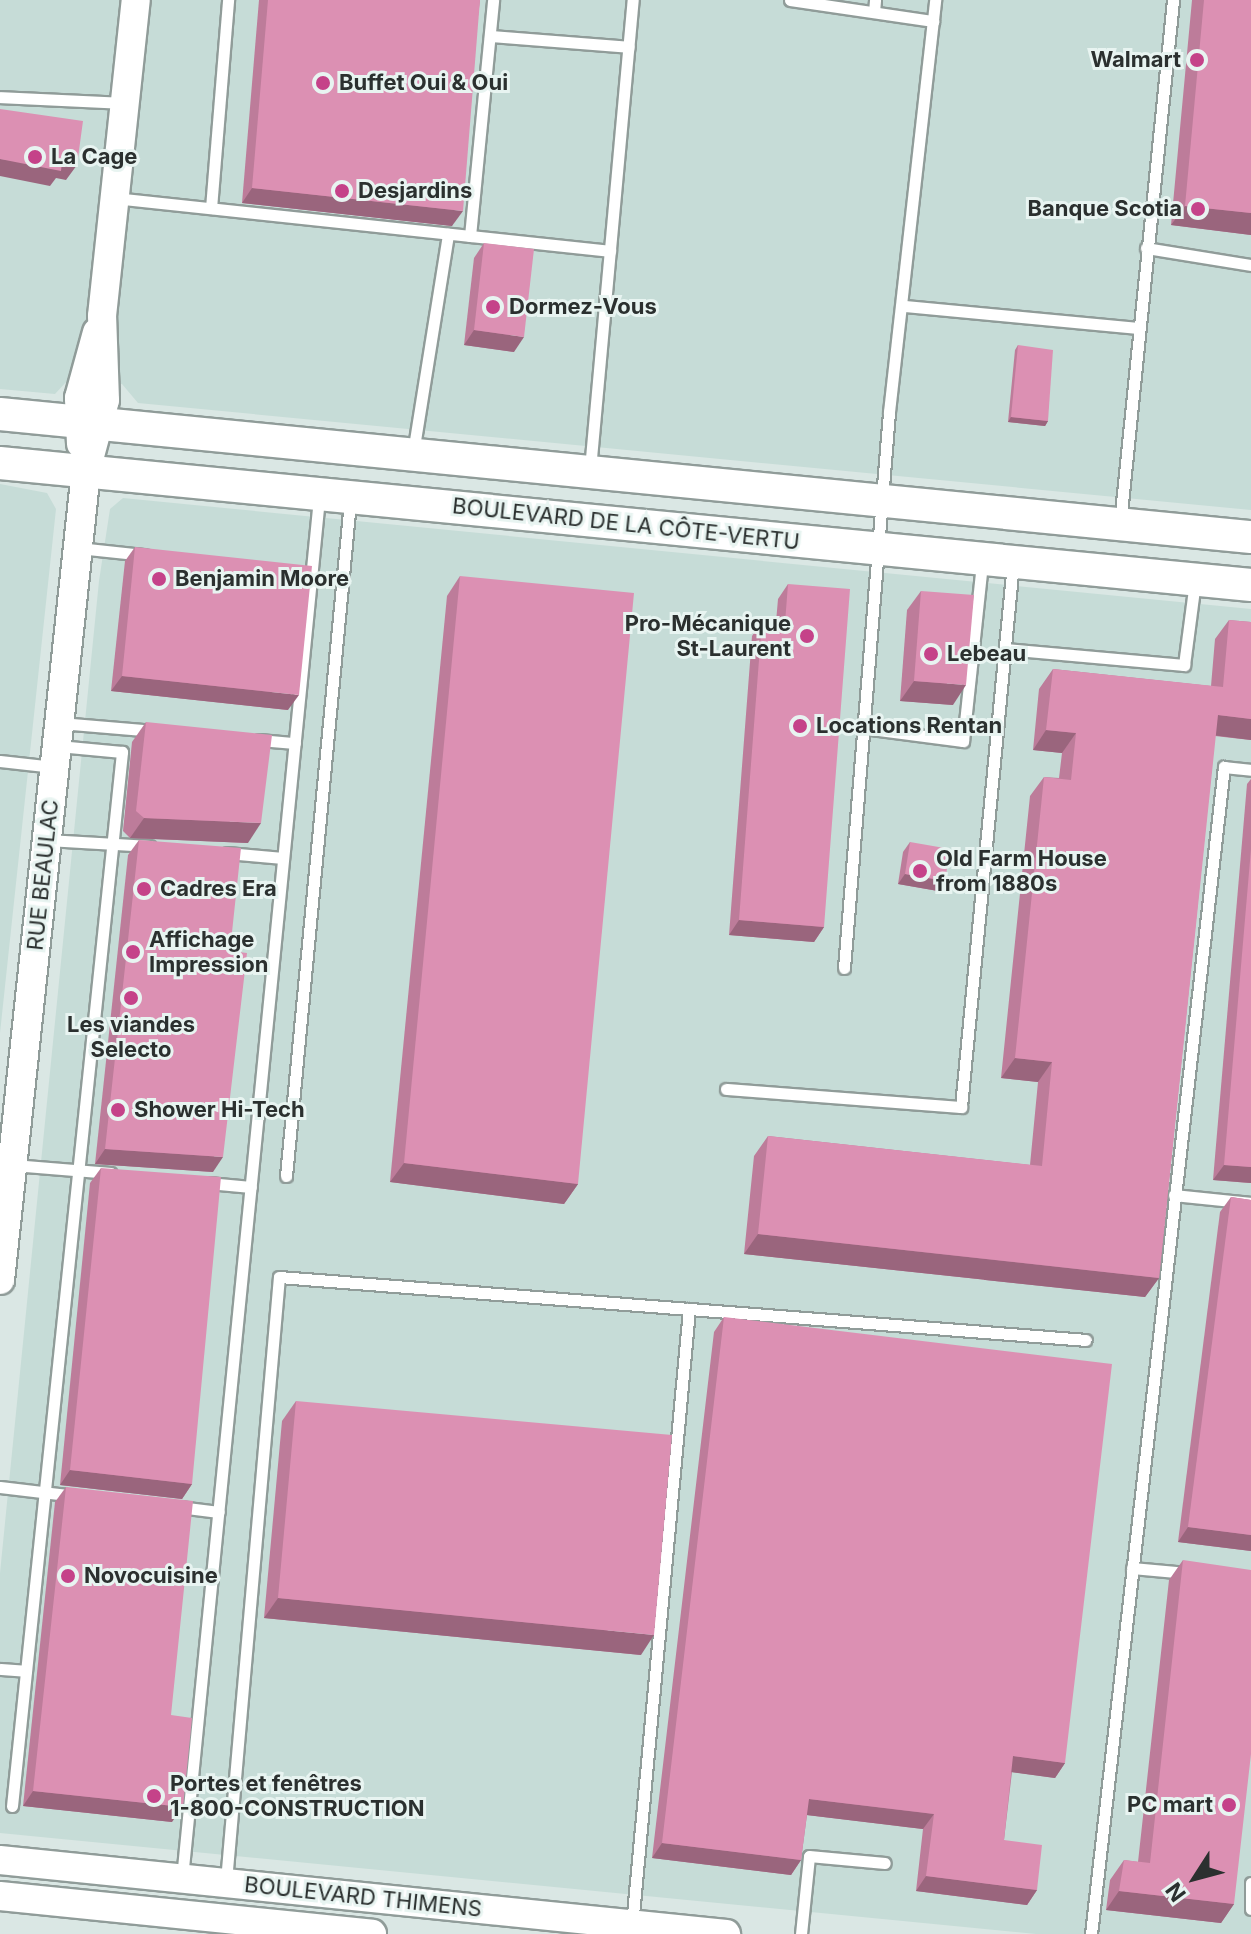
<!DOCTYPE html>
<meta charset="utf-8">
<style>
body{margin:0}
#map{position:relative;width:1251px;height:1934px;overflow:hidden;background:#dae7e4;font-family:Inter,sans-serif}
div>[style]{position:absolute}
[style*='--x']{left:calc(var(--x)*1px);top:calc(var(--y)*1px);width:calc(var(--w)*1px);rotate:calc(var(--a)*1deg)}
.built>*{inset:0;background:#c6dcd7}
.roads{filter:drop-shadow(2px 0 #909c99) drop-shadow(-2px 0 #909c99) drop-shadow(0 2px #909c99) drop-shadow(0 -2px #909c99)}
.service>*{height:11px;margin:-5.5px;padding:0 5.5px;transform-origin:5.5px;border-radius:5.5px;background:#fff}
.tertiary>*{height:28px;margin:-14px;padding:0 14px;transform-origin:14px;border-radius:14px;background:#fff}
.secondary>*{height:32px;margin:-16px;padding:0 16px;transform-origin:16px;border-radius:16px;background:#fff}
.wall>*{inset:0;background:#bd7c9a}
.shaded-wall>*{inset:0;background:#9a657d}
.building>*{inset:0;background:#dc90b3}
.dots>*{width:22px;height:22px;translate:-50% -50%;box-sizing:border-box;border:4px solid #e8f4f1;border-radius:50%}
span{translate:-50% -50%;white-space:nowrap;text-align:center;line-height:1.15;-webkit-text-stroke:6px #e8f4f1;paint-order:stroke}
.poi-label{font-size:22px;color:#2b302f;font-weight:700}
.right{translate:-100% -50%;text-align:right}
.left{translate:0 -50%;text-align:left}
.street-label{font-size:22px;color:#2b302f}
.north{position:absolute;left:1155px;top:1838px;width:80px;height:80px;-webkit-text-stroke:6px #e8f4f1;paint-order:stroke;rotate:234deg;font-size:22px;font-weight:700;line-height:32px;text-align:center;color:#2b302f}
.north::after{content:'';display:block;margin:auto;width:28px;height:36px;background:#2b302f;clip-path:polygon(50% 0,100% 100%,50% 72%,0 100%)}
</style>
<div id="map">
<div class="built">
<i style="clip-path:polygon(0 0,1251px 0,1251px 510px,138px 403px,122px 384px,68px 380px,55px 394px,0 389px)"></i>
<i style="clip-path:polygon(0 484px,47px 493px,56px 509px,0 1033px)"></i>
<i style="clip-path:polygon(123px 498px,1251px 609px,1251px 1934px,1036px 1934px,0 1833px,0 1573px,99px 581px,110px 509px)"></i>
</div>
<div class="roads">
<div class="service">
<i style="--x:790;--y:0;--w:145;--a:8.4"></i>
<i style="--x:874;--y:12;--w:12;--a:-85"></i>
<i style="--x:490;--y:36;--w:139;--a:4.5"></i>
<i style="--x:0;--y:97;--w:125;--a:2.7"></i>
<i style="--x:115;--y:198;--w:498;--a:6.1"></i>
<i style="--x:211;--y:208;--w:209;--a:-85.3"></i>
<i style="--x:470;--y:236;--w:237;--a:-84.4"></i>
<i style="--x:1146;--y:248;--w:106;--a:9.2"></i>
<i style="--x:905;--y:306;--w:234;--a:5.4"></i>
<i style="--x:413;--y:453;--w:222;--a:-80.9"></i>
<i style="--x:590;--y:469;--w:471;--a:-84.8"></i>
<i style="--x:1120;--y:523;--w:526;--a:-84.21"></i>
<i style="--x:79;--y:548;--w:66;--a:6.1"></i>
<i style="--x:1005;--y:649;--w:180;--a:5.1"></i>
<i style="--x:1184;--y:665;--w:84;--a:-82.5"></i>
<i style="--x:60;--y:723;--w:95;--a:4.8"></i>
<i style="--x:863;--y:728;--w:101;--a:7.4"></i>
<i style="--x:963;--y:741;--w:179;--a:-83.9"></i>
<i style="--x:259;--y:740;--w:36;--a:5"></i>
<i style="--x:0;--y:761;--w:54;--a:6.3"></i>
<i style="--x:47;--y:840;--w:103;--a:3.3"></i>
<i style="--x:227;--y:853;--w:56;--a:5.1"></i>
<i style="--x:844;--y:968;--w:558;--a:-85.37"></i>
<i style="--x:889;--y:412;--w:415;--a:-83.6"></i>
<i style="--x:726;--y:1089;--w:236;--a:4.4"></i>
<i style="--x:961;--y:1107;--w:546;--a:-84.54"></i>
<i style="--x:13;--y:1165;--w:98;--a:4.7"></i>
<i style="--x:286;--y:1176;--w:678;--a:-84.58"></i>
<i style="--x:208;--y:1183;--w:43;--a:5.3"></i>
<i style="--x:1174;--y:1195;--w:77;--a:5.9"></i>
<i style="--x:0;--y:1487;--w:76;--a:6.8"></i>
<i style="--x:179;--y:1507;--w:40;--a:7.1"></i>
<i style="--x:1132;--y:1568;--w:55;--a:5.2"></i>
<i style="--x:0;--y:1669;--w:26;--a:4"></i>
<i style="--x:12;--y:1806;--w:1060;--a:-84.04"></i>
<i style="--x:122;--y:752;--w:64;--a:-174.6"></i>
<i style="--x:182;--y:1878;--w:1387;--a:-84.33"></i>
<i style="--x:226;--y:1881;--w:606;--a:-84.99"></i>
<i style="--x:279;--y:1277;--w:809;--a:4.46"></i>
<i style="--x:1251;--y:1883;--w:26;--a:90"></i>
<i style="--x:632;--y:1925;--w:619;--a:-84.71"></i>
<i style="--x:801;--y:1934;--w:78;--a:-84.1"></i>
<i style="--x:809;--y:1856;--w:76;--a:5.3"></i>
<i style="--x:1091;--y:1934;--w:1175;--a:-83.5"></i>
<i style="--x:1224;--y:767;--w:27;--a:6"></i>
</div>
<div class="tertiary">
<i style="--x:81;--y:444;--w:46;--a:-92.5"></i>
<i style="--x:79;--y:398;--w:68;--a:-74.7"></i>
<i style="--x:0;--y:1280;--w:814;--a:-83.93"></i>
<i style="--x:86;--y:471;--w:73;--a:-75"></i>
<i style="--x:105;--y:400;--w:84;--a:-92"></i>
<i style="--x:102;--y:316;--w:318;--a:-83.9"></i>
<i style="--x:0;--y:1860;--w:730;--a:5.82"></i>
<i style="--x:0;--y:1896;--w:374;--a:5.8"></i>
</div>
<div class="secondary">
<i style="--x:0;--y:414;--w:1257;--a:5.62"></i>
<i style="--x:0;--y:463;--w:1257;--a:5.57"></i>
</div>
</div>
<div class="wall">
<i style="clip-path:polygon(259px 0,480px 0,452px 226px,242px 203px)"></i>
<i style="clip-path:polygon(1192px 0,1251px 0,1251px 235px,1171px 225px)"></i>
<i style="clip-path:polygon(484px 243px,514px 352px,464px 345px,474px 258px)"></i>
<i style="clip-path:polygon(1018px 345px,1048px 421px,1045px 426px,1008px 422px,1015px 350px)"></i>
<i style="clip-path:polygon(135px 547px,288px 710px,111px 691px,125px 561px)"></i>
<i style="clip-path:polygon(460px 576px,578px 1184px,564px 1204px,390px 1182px,447px 596px)"></i>
<i style="clip-path:polygon(788px 584px,824px 927px,814px 942px,729px 935px,752px 636px,762px 621px,776px 622px,778px 599px)"></i>
<i style="clip-path:polygon(921px 591px,953px 705px,900px 701px,907px 610px)"></i>
<i style="clip-path:polygon(1229px 620px,1251px 622px,1251px 740px,1215px 736px,1159px 1278px,1145px 1297px,744px 1254px,754px 1156px,768px 1136px,1030px 1165px,1038px 1082px,1001px 1078px,1030px 796px,1044px 777px,1059px 778px,1062px 753px,1033px 750px,1039px 689px,1053px 669px,1211px 686px,1215px 639px)"></i>
<i style="clip-path:polygon(146px 722px,248px 843px,130px 838px,123px 831px,132px 742px)"></i>
<i style="clip-path:polygon(1251px 779px,1251px 1183px,1213px 1180px,1247px 784px)"></i>
<i style="clip-path:polygon(139px 840px,230px 951px,213px 1172px,95px 1164px,128px 855px)"></i>
<i style="clip-path:polygon(910px 842px,945px 881px,938px 891px,898px 884px,903px 852px)"></i>
<i style="clip-path:polygon(101px 1168px,192px 1484px,182px 1499px,60px 1485px,90px 1183px)"></i>
<i style="clip-path:polygon(1231px 1197px,1251px 1200px,1251px 1551px,1178px 1542px,1220px 1212px)"></i>
<i style="clip-path:polygon(724px 1317px,1065px 1763px,1055px 1778px,1012px 1772px,1004px 1840px,1037px 1890px,1027px 1905px,916px 1891px,923px 1829px,807px 1815px,801px 1860px,791px 1875px,652px 1858px,714px 1332px)"></i>
<i style="clip-path:polygon(296px 1401px,641px 1655px,264px 1618px,282px 1421px)"></i>
<i style="clip-path:polygon(66px 1487px,171px 1715px,172px 1822px,23px 1806px,55px 1502px)"></i>
<i style="clip-path:polygon(1183px 1560px,1234px 1904px,1221px 1923px,1106px 1910px,1110px 1880px,1124px 1860px,1138px 1862px,1169px 1580px)"></i>
</div>
<div class="shaded-wall">
<i style="clip-path:polygon(0 159px,62px 162px,77px 165px,66px 180px,56px 178px,50px 186px,0 176px)"></i>
<i style="clip-path:polygon(252px 188px,463px 211px,452px 226px,242px 203px)"></i>
<i style="clip-path:polygon(1185px 206px,1251px 213px,1251px 235px,1171px 225px)"></i>
<i style="clip-path:polygon(474px 330px,524px 337px,514px 352px,464px 345px)"></i>
<i style="clip-path:polygon(1011px 417px,1048px 421px,1045px 426px,1008px 422px)"></i>
<i style="clip-path:polygon(122px 676px,299px 695px,288px 710px,111px 691px)"></i>
<i style="clip-path:polygon(914px 681px,966px 685px,953px 705px,900px 701px)"></i>
<i style="clip-path:polygon(1218px 715px,1251px 719px,1251px 740px,1204px 734px)"></i>
<i style="clip-path:polygon(1046px 730px,1076px 733px,1062px 753px,1033px 750px)"></i>
<i style="clip-path:polygon(144px 818px,261px 823px,248px 843px,130px 838px)"></i>
<i style="clip-path:polygon(905px 874px,945px 881px,938px 891px,898px 884px)"></i>
<i style="clip-path:polygon(739px 920px,824px 927px,814px 942px,729px 935px)"></i>
<i style="clip-path:polygon(1015px 1058px,1052px 1062px,1038px 1082px,1001px 1078px)"></i>
<i style="clip-path:polygon(105px 1149px,223px 1157px,213px 1172px,95px 1164px)"></i>
<i style="clip-path:polygon(404px 1163px,578px 1184px,564px 1204px,390px 1182px)"></i>
<i style="clip-path:polygon(1224px 1165px,1251px 1167px,1251px 1183px,1213px 1180px)"></i>
<i style="clip-path:polygon(758px 1234px,1159px 1278px,1145px 1297px,744px 1254px)"></i>
<i style="clip-path:polygon(70px 1470px,192px 1484px,182px 1499px,60px 1485px)"></i>
<i style="clip-path:polygon(1188px 1527px,1251px 1535px,1251px 1551px,1178px 1542px)"></i>
<i style="clip-path:polygon(278px 1598px,654px 1635px,641px 1655px,264px 1618px)"></i>
<i style="clip-path:polygon(1013px 1756px,1065px 1763px,1055px 1778px,1003px 1771px)"></i>
<i style="clip-path:polygon(33px 1791px,183px 1807px,172px 1822px,23px 1806px)"></i>
<i style="clip-path:polygon(809px 1799px,934px 1814px,923px 1829px,798px 1814px)"></i>
<i style="clip-path:polygon(662px 1843px,801px 1860px,791px 1875px,652px 1858px)"></i>
<i style="clip-path:polygon(926px 1876px,1037px 1890px,1027px 1905px,916px 1891px)"></i>
<i style="clip-path:polygon(1119px 1891px,1234px 1904px,1221px 1923px,1106px 1910px)"></i>
</div>
<div class="building">
<i style="clip-path:polygon(268px 0,480px 0,463px 211px,252px 188px)"></i>
<i style="clip-path:polygon(1204px 0,1251px 0,1251px 213px,1185px 206px)"></i>
<i style="clip-path:polygon(0 109px,83px 121px,77px 165px,62px 162px,61px 171px,0 159px)"></i>
<i style="clip-path:polygon(484px 243px,534px 249px,524px 337px,474px 330px)"></i>
<i style="clip-path:polygon(1018px 345px,1053px 350px,1048px 421px,1011px 417px)"></i>
<i style="clip-path:polygon(135px 547px,312px 566px,299px 695px,122px 676px)"></i>
<i style="clip-path:polygon(460px 576px,634px 593px,578px 1184px,404px 1163px)"></i>
<i style="clip-path:polygon(788px 584px,850px 589px,824px 927px,739px 920px,762px 621px,785px 623px)"></i>
<i style="clip-path:polygon(921px 591px,974px 595px,966px 685px,914px 681px)"></i>
<i style="clip-path:polygon(1229px 620px,1251px 622px,1251px 719px,1218px 715px,1159px 1278px,758px 1234px,768px 1136px,1042px 1166px,1052px 1062px,1015px 1058px,1044px 777px,1071px 780px,1076px 733px,1046px 730px,1053px 669px,1223px 687px)"></i>
<i style="clip-path:polygon(146px 722px,272px 735px,261px 823px,144px 818px,136px 811px)"></i>
<i style="clip-path:polygon(139px 840px,241px 848px,230px 951px,247px 953px,223px 1157px,105px 1149px)"></i>
<i style="clip-path:polygon(910px 842px,950px 849px,945px 881px,905px 874px)"></i>
<i style="clip-path:polygon(1251px 849px,1251px 1167px,1224px 1165px)"></i>
<i style="clip-path:polygon(101px 1168px,221px 1177px,192px 1484px,70px 1470px)"></i>
<i style="clip-path:polygon(1231px 1197px,1251px 1200px,1251px 1535px,1188px 1527px)"></i>
<i style="clip-path:polygon(724px 1317px,1112px 1364px,1065px 1763px,1013px 1756px,1004px 1840px,1042px 1845px,1037px 1890px,926px 1876px,934px 1814px,809px 1799px,801px 1860px,662px 1843px)"></i>
<i style="clip-path:polygon(296px 1401px,672px 1435px,654px 1635px,278px 1598px)"></i>
<i style="clip-path:polygon(66px 1487px,193px 1501px,171px 1715px,192px 1718px,183px 1807px,33px 1791px)"></i>
<i style="clip-path:polygon(1183px 1560px,1251px 1570px,1251px 1754px,1234px 1904px,1119px 1891px,1124px 1860px,1150px 1863px)"></i>
</div>
<div class="dots">
<i style="left:1197px;top:60px;background:#c54289"></i>
<i style="left:323px;top:83px;background:#c54289"></i>
<i style="left:35px;top:157px;background:#c54289"></i>
<i style="left:342px;top:191px;background:#c54289"></i>
<i style="left:1198px;top:209px;background:#c54289"></i>
<i style="left:493px;top:307px;background:#c54289"></i>
<i style="left:159px;top:579px;background:#c54289"></i>
<i style="left:807px;top:636px;background:#c54289"></i>
<i style="left:931px;top:654px;background:#c54289"></i>
<i style="left:800px;top:726px;background:#c54289"></i>
<i style="left:920px;top:871px;background:#c54289"></i>
<i style="left:144px;top:889px;background:#c54289"></i>
<i style="left:133px;top:952px;background:#c54289"></i>
<i style="left:131px;top:998px;background:#c54289"></i>
<i style="left:118px;top:1110px;background:#c54289"></i>
<i style="left:68px;top:1576px;background:#c54289"></i>
<i style="left:154px;top:1796px;background:#c54289"></i>
<i style="left:1229px;top:1805px;background:#c54289"></i>
</div>
<div class="poi-label">
<span class="right" style="left:1181px;top:60px">Walmart</span>
<span class="left" style="left:339px;top:83px">Buffet Oui &amp; Oui</span>
<span class="left" style="left:51px;top:157px">La Cage</span>
<span class="left" style="left:358px;top:191px">Desjardins</span>
<span class="right" style="left:1182px;top:209px">Banque Scotia</span>
<span class="left" style="left:509px;top:307px">Dormez-Vous</span>
<span class="left" style="left:175px;top:579px">Benjamin Moore</span>
<span class="right" style="left:791px;top:636px">Pro-Mécanique<br>St-Laurent</span>
<span class="left" style="left:947px;top:654px">Lebeau</span>
<span class="left" style="left:816px;top:726px">Locations Rentan</span>
<span class="left" style="left:936px;top:871px">Old Farm House<br>from 1880s</span>
<span class="left" style="left:160px;top:889px">Cadres Era</span>
<span class="left" style="left:149px;top:952px">Affichage<br>Impression</span>
<span style="left:131px;top:1037px">Les viandes<br>Selecto</span>
<span class="left" style="left:134px;top:1110px">Shower Hi-Tech</span>
<span class="left" style="left:84px;top:1576px">Novocuisine</span>
<span class="left" style="left:170px;top:1796px">Portes et fenêtres<br>1-800-CONSTRUCTION</span>
<span class="right" style="left:1213px;top:1805px">PC mart</span>
</div>
<div class="street-label">
<span style="left:626px;top:524px;rotate:6deg">BOULEVARD DE LA CÔTE-VERTU</span>
<span style="left:43px;top:875px;rotate:-84deg">RUE BEAULAC</span>
<span style="left:363px;top:1897px;rotate:6deg">BOULEVARD THIMENS</span>
</div>
<div class="north">N</div>
</div>
